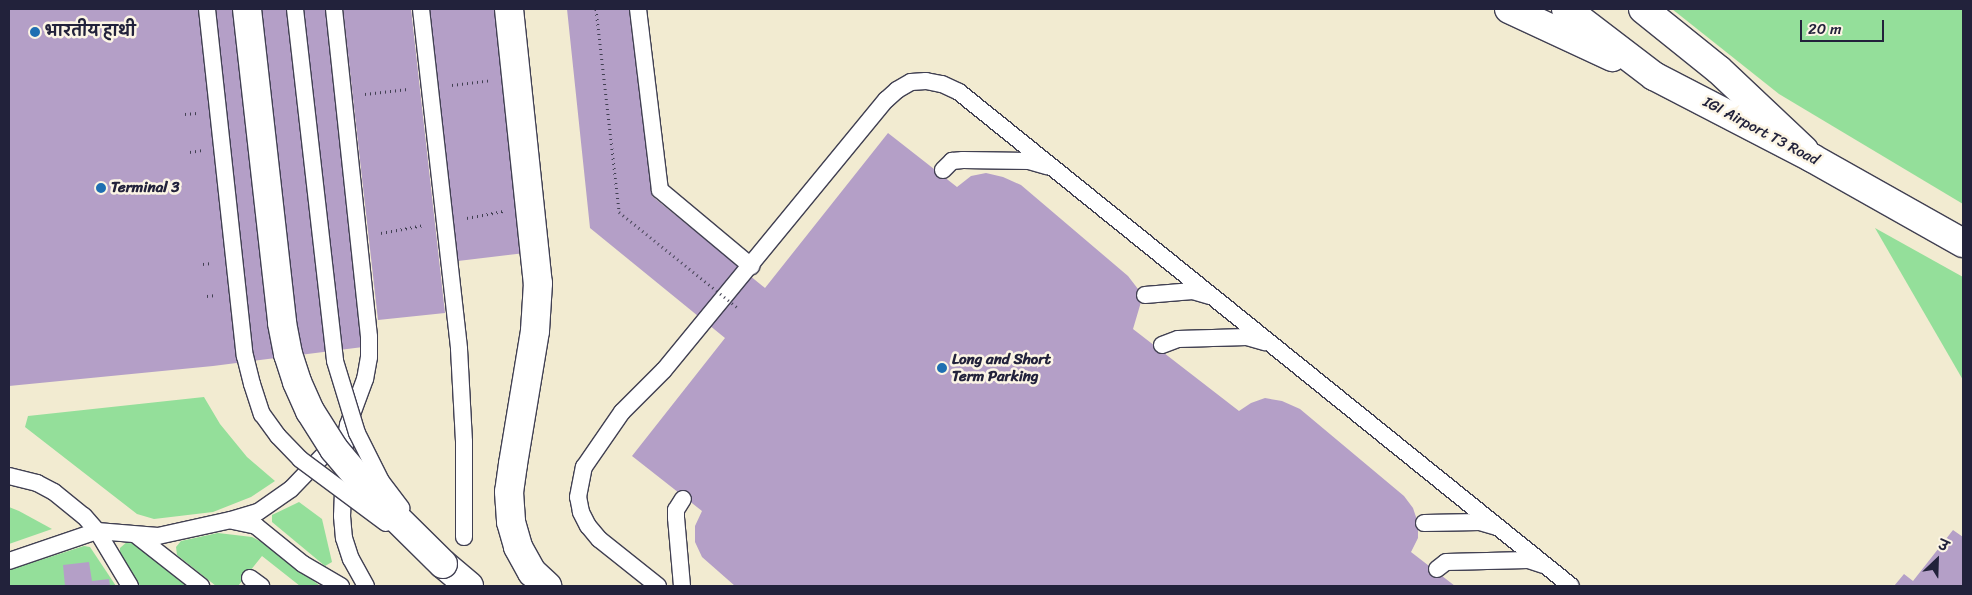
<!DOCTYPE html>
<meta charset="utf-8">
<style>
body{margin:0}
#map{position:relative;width:1972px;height:595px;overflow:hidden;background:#f2ebd1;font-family:Sriracha,"Playpen Sans Deva",sans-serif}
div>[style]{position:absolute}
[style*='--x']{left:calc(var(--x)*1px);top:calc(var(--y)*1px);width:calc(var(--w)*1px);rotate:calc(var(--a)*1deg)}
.green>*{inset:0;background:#94df9a}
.building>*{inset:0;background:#b49fc7}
.path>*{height:3px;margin-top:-1.5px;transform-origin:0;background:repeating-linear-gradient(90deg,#414052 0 1px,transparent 0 5px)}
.roads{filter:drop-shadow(1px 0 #414052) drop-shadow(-1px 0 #414052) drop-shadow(0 1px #414052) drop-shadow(0 -1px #414052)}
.service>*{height:16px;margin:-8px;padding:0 8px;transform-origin:8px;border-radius:8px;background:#fff}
.minor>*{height:28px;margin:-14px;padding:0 14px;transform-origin:14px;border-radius:14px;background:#fff}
.secondary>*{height:28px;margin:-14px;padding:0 14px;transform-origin:14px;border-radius:14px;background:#fff}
.path-bridge>*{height:3px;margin-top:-1.5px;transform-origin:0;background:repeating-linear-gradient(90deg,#414052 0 1px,transparent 0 5px)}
.bridges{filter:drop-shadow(1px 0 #414052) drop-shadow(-1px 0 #414052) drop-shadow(0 1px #414052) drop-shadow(0 -1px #414052)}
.service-bridge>*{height:16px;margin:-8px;padding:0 8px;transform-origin:8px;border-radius:8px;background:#fff}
.secondary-bridge>*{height:28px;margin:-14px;padding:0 14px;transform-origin:14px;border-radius:14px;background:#fff}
.dots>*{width:14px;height:14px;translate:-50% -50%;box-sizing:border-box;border:2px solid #fcf5e5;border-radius:50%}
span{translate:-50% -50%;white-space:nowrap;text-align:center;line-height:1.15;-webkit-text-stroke:5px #fcf5e5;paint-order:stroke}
.poi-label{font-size:15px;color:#22223b;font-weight:700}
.left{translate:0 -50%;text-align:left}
.street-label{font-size:15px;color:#22223b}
.frame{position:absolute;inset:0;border:10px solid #22223b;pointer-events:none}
.north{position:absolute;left:1912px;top:535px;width:50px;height:50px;-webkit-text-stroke:4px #fcf5e5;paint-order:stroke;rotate:24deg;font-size:14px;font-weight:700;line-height:20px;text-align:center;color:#22223b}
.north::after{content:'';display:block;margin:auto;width:18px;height:22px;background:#22223b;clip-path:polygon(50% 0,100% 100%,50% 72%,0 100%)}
.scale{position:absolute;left:1800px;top:20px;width:84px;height:22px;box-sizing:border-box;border:2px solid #22223b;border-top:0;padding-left:6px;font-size:15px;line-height:18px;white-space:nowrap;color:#22223b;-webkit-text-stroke:4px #fcf5e5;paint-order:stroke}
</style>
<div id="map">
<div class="green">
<i style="clip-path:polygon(1672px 9px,1963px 9px,1963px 204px,1779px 94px)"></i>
<i style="clip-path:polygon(1875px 228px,1963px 277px,1963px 380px)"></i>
<i style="clip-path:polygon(204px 397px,220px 424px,247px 457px,275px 481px,251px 497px,213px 512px,154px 519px,137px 514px,25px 427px,28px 416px)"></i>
<i style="clip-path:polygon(299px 502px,322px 519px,332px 562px,325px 566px,272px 522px,272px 515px)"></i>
<i style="clip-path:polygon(9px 507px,19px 511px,52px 529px,9px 544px)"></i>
<i style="clip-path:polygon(218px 533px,252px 537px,269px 546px,320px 586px,300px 586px,262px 556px,238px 586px,216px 586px,177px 555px,176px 547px,181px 541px)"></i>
<i style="clip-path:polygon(128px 541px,135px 543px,190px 586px,140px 586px,120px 554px,120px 548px)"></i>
<i style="clip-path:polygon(84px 546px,90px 547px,116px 586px,9px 586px,9px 570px)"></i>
</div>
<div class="building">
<i style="clip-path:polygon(9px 9px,327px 9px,363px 347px,213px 366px,9px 386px)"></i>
<i style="clip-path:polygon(343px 9px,411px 9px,445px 313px,378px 320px)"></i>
<i style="clip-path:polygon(429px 9px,509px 9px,525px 253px,458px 261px)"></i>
<i style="clip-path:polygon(567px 9px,629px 9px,652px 196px,765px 288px,888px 133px,957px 187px,971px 176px,986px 173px,1003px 177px,1021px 185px,1128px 276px,1138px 289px,1141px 302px,1133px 329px,1239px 411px,1251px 403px,1265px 398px,1282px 401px,1300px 409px,1404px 496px,1413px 508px,1418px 523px,1418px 538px,1411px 552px,1455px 586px,735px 586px,702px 557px,695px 542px,695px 526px,702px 511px,632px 456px,725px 338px,590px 228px)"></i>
<i style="clip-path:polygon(1953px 530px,1963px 537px,1963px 586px,1894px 586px,1904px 574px,1913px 581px)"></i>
<i style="clip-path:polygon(89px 562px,92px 581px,109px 579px,110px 586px,65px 586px,63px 565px)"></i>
</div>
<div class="path">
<i style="--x:452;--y:85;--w:38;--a:-7"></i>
<i style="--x:365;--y:94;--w:43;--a:-6.6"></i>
<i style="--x:185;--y:114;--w:12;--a:-5"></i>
<i style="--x:190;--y:152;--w:12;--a:-9"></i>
<i style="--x:467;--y:218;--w:37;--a:-11"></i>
<i style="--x:381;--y:233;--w:44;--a:-10.5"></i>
<i style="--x:203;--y:264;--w:9;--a:-6"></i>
<i style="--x:207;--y:296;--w:9;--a:-6"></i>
</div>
<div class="roads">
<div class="service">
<i style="--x:334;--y:9;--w:330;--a:83.9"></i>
<i style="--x:369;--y:337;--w:20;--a:90"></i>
<i style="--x:369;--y:357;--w:22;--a:100"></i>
<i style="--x:365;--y:379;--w:49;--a:110.3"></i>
<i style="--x:348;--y:425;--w:17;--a:100"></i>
<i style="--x:345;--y:442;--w:74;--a:92.3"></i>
<i style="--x:342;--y:516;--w:22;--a:85"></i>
<i style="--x:344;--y:538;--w:22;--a:72"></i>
<i style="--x:351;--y:559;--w:31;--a:61"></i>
<i style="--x:421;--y:9;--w:342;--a:83.6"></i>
<i style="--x:459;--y:349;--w:93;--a:86.9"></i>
<i style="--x:464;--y:442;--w:95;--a:90"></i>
<i style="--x:638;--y:9;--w:182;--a:83.1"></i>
<i style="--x:660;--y:190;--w:119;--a:39.9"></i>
<i style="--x:943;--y:170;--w:13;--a:-45"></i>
<i style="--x:952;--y:161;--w:11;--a:-5"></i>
<i style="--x:963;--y:160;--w:66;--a:0.9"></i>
<i style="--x:1029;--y:161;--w:19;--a:16"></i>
<i style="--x:1145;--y:295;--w:48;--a:-4.8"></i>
<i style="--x:1193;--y:291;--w:17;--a:17"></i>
<i style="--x:1162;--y:345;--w:17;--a:-21"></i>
<i style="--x:1178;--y:339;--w:69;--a:-1.7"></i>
<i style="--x:1247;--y:337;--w:19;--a:16"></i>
<i style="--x:9;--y:476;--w:29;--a:14"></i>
<i style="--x:37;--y:483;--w:19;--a:28"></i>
<i style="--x:54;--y:492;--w:38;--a:39"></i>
<i style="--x:84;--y:516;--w:20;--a:49"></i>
<i style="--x:97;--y:531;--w:61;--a:4.7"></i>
<i style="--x:158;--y:536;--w:75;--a:-12.4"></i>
<i style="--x:231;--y:520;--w:28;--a:-17"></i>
<i style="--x:258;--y:512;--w:40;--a:-34.9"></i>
<i style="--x:291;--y:489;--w:66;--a:-46.2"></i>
<i style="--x:233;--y:521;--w:24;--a:12"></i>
<i style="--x:256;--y:526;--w:60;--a:39"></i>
<i style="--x:303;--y:564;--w:44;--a:30.1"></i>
<i style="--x:1424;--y:523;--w:56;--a:-1"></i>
<i style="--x:1480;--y:522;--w:17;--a:17"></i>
<i style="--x:136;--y:535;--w:83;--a:38.1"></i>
<i style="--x:9;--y:561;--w:93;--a:-18.8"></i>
<i style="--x:97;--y:531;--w:64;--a:59"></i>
<i style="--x:1437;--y:569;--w:11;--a:-38"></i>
<i style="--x:1446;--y:562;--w:82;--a:-1.4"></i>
<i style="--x:1528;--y:560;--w:16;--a:18"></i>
<i style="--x:250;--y:578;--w:14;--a:36"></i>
<i style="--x:658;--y:586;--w:75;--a:-141.5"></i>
<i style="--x:599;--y:539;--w:17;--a:-130"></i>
<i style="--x:588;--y:526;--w:16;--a:-117"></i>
<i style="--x:581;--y:512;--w:15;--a:-101"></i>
<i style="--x:578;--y:497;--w:31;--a:-79"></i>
<i style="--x:584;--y:467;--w:67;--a:-55.4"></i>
<i style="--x:622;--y:412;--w:59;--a:-45"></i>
<i style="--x:664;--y:370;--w:350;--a:-50.6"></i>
<i style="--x:886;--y:100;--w:15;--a:-42"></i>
<i style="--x:897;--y:90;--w:16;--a:-30"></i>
<i style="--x:911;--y:82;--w:15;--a:-4"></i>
<i style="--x:926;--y:81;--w:16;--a:11"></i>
<i style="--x:942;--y:84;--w:19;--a:25"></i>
<i style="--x:959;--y:92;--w:786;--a:38.91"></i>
<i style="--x:682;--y:586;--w:68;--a:-95"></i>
<i style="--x:676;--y:518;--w:8;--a:-90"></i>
<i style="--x:676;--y:510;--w:13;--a:-58"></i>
</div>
<div class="minor">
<i style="--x:1643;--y:9;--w:97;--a:38.8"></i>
<i style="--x:1719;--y:70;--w:117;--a:43.3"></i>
</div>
<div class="secondary">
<i style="--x:509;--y:9;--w:276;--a:84"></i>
<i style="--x:538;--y:283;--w:48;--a:93.6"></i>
<i style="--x:535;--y:331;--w:135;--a:99.4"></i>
<i style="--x:513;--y:464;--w:28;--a:98"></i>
<i style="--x:509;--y:492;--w:30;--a:86"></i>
<i style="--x:511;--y:522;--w:26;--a:74"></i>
<i style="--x:518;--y:547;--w:29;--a:61"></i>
<i style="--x:532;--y:572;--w:21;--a:43"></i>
<i style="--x:1509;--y:9;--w:114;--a:25"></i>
<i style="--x:1566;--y:9;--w:111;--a:37.3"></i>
<i style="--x:1654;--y:76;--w:178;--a:27.4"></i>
<i style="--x:1812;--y:158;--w:173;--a:29.4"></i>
<i style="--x:443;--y:564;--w:34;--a:40"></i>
</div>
</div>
<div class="path-bridge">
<i style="--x:596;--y:9;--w:204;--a:83.5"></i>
<i style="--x:619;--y:212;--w:154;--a:38.9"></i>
</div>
<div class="bridges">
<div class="service-bridge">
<i style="--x:207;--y:9;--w:349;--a:83.8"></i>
<i style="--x:245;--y:356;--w:29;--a:76"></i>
<i style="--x:252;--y:384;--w:32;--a:72"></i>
<i style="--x:262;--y:414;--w:27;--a:54"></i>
<i style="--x:278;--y:436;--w:32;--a:46"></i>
<i style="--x:300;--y:459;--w:107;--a:36.7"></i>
<i style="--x:295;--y:9;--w:354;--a:83.5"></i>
<i style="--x:335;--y:361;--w:75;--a:73"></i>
<i style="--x:357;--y:433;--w:54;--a:63.4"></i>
<i style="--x:381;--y:481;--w:34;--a:53"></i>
</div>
<div class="secondary-bridge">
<i style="--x:247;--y:9;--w:316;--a:83.6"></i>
<i style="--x:282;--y:323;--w:32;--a:79"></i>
<i style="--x:288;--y:354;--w:29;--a:72"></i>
<i style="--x:297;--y:382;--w:32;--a:66"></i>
<i style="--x:310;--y:411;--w:45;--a:57.7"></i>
<i style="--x:334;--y:449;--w:57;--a:49.9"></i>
<i style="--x:371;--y:493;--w:101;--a:44.6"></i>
</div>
</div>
<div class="dots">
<i style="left:35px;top:32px;background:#1f6fb2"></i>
<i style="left:101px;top:188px;background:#1f6fb2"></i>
<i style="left:942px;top:368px;background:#1f6fb2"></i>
</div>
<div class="poi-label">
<span class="left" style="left:45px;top:32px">भारतीय हाथी</span>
<span class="left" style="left:111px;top:188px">Terminal 3</span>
<span class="left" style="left:952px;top:368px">Long and Short<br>Term Parking</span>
</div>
<div class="street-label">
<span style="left:1761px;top:131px;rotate:28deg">IGI Airport T3 Road</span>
</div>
<div class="frame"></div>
<div class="north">उ</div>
<div class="scale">20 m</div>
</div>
